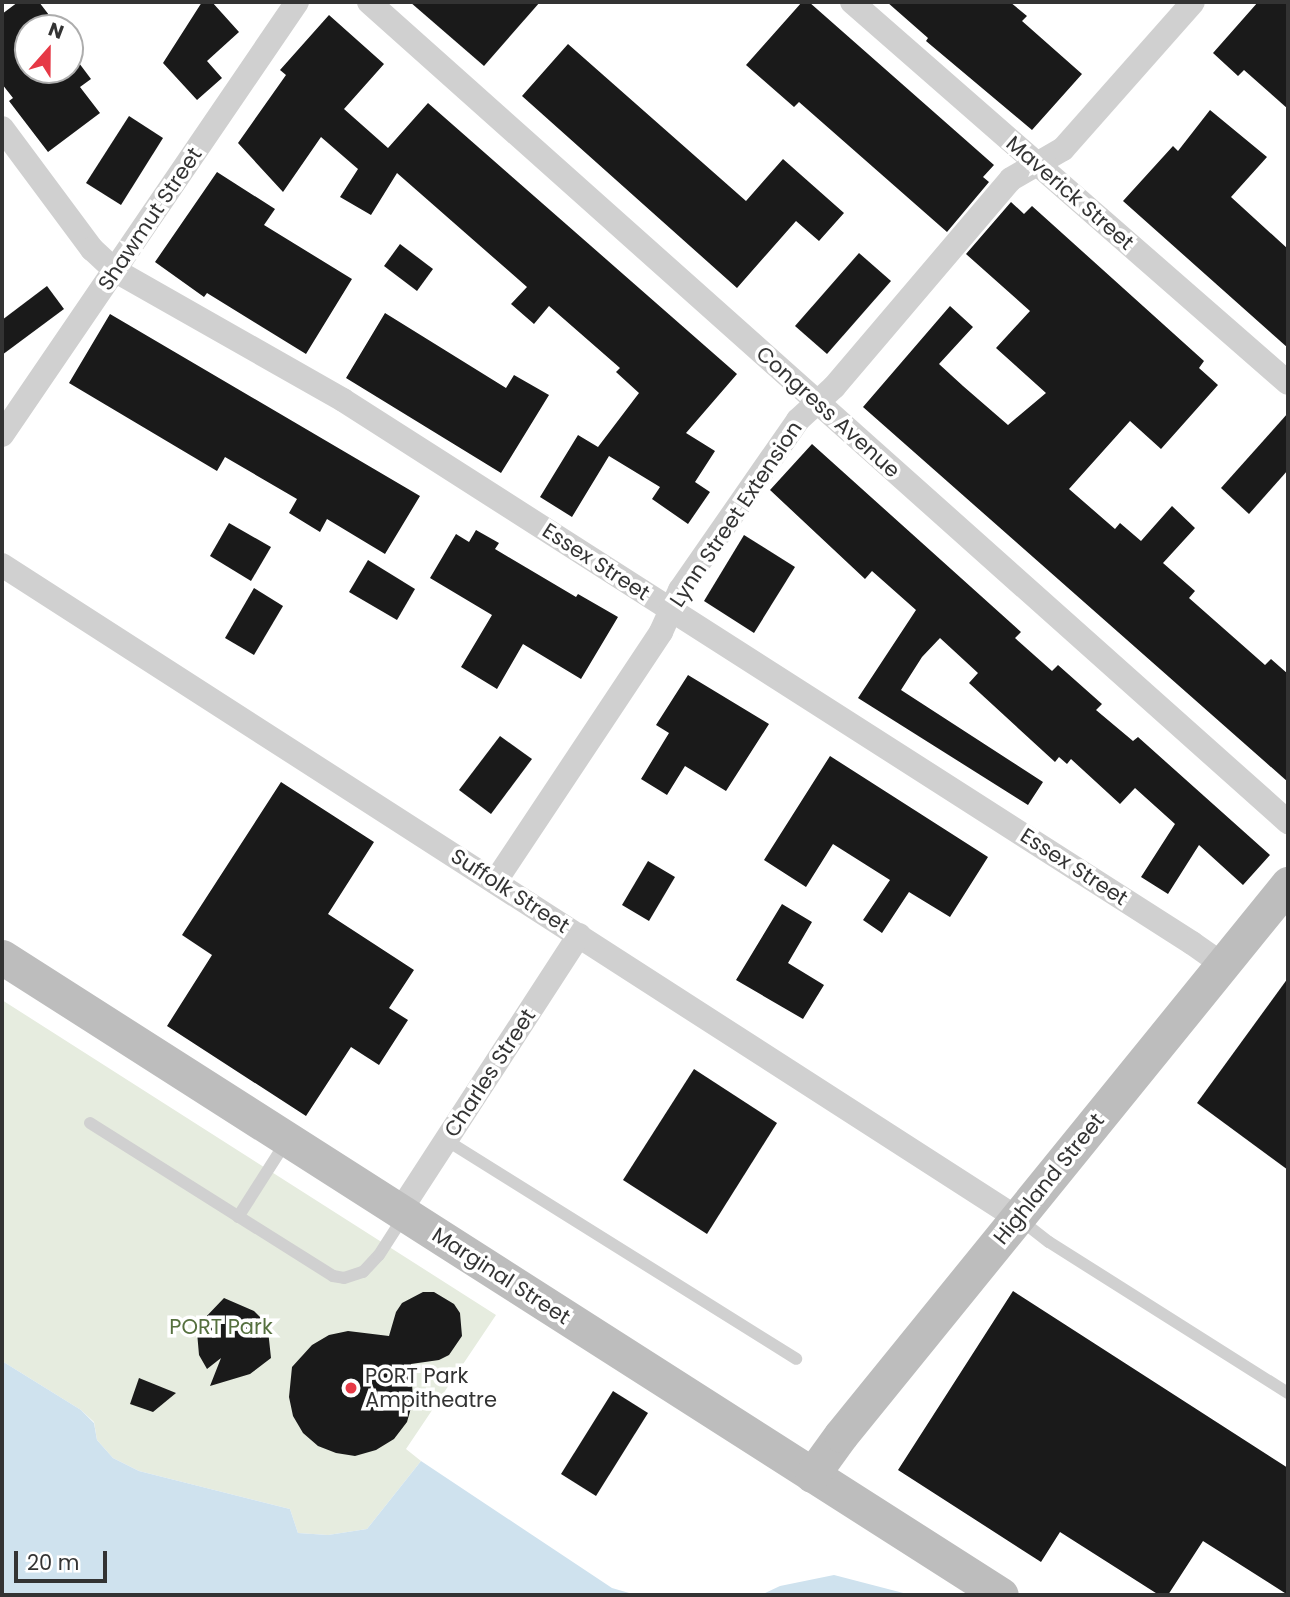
<!DOCTYPE html>
<style>
body{margin:0}
#map{position:relative;width:1290px;height:1597px;overflow:hidden;background:#fff;font-family:Poppins,sans-serif}
div>[style]{position:absolute}
[style*='--x']{left:calc(var(--x)*1px);top:calc(var(--y)*1px);width:calc(var(--w)*1px);rotate:calc(var(--a)*1deg)}
.green>*{inset:0;background:#e6ecdf}
.water>*{inset:0;background:#cfe2ee}
.building>*{inset:0;background:#1a1a1a}
.lane>*{height:12px;margin:-6px;padding:0 6px;transform-origin:6px;border-radius:6px;background:#d0d0d0}
.street>*{height:24px;margin:-12px;padding:0 12px;transform-origin:12px;border-radius:12px;background:#d0d0d0}
.secondary>*{height:35px;margin:-17.5px;padding:0 17.5px;transform-origin:17.5px;border-radius:17.5px;background:#bdbdbd}
.dots>*{width:19px;height:19px;translate:-50% -50%;box-sizing:border-box;border:4px solid #fff;border-radius:50%}
span{translate:-50% -50%;white-space:nowrap;text-align:center;line-height:1.15;-webkit-text-stroke:7px #fff;paint-order:stroke}
.street-label{font-size:21px;color:#333}
.park-label{font-size:21px;color:#56703f}
.poi-label{font-size:21px;color:#333}
.left{translate:0 -50%;text-align:left}
.frame{position:absolute;inset:0;border:4px solid #333;pointer-events:none}
.north{position:absolute;left:14px;top:14px;width:70px;height:70px;box-sizing:border-box;background:#fff;border:2px solid #adadad;border-radius:50%;rotate:21deg;font-size:19px;font-weight:700;line-height:28px;text-align:center;color:#333}
.north::after{content:'';display:block;margin:auto;width:24px;height:32px;background:#e63946;clip-path:polygon(50% 0,100% 100%,50% 72%,0 100%)}
.scale{position:absolute;left:14px;top:1551px;width:93px;height:32px;box-sizing:border-box;border:4px solid #333;border-top:0;padding-left:9px;font-size:21px;line-height:24px;white-space:nowrap;color:#333;-webkit-text-stroke:5px #fff;paint-order:stroke}
</style>
<div id="map">
<div class="green">
<i style="clip-path:polygon(2px 1000px,496px 1315px,406px 1449px,421px 1461px,367px 1529px,328px 1535px,298px 1533px,290px 1509px,139px 1471px,113px 1458px,97px 1440px,94px 1422px,81px 1410px,2px 1361px)"></i>
</div>
<div class="water">
<i style="clip-path:polygon(2px 1361px,81px 1410px,94px 1423px,97px 1440px,113px 1458px,139px 1471px,290px 1509px,298px 1533px,328px 1535px,367px 1529px,421px 1461px,612px 1588px,636px 1595px,2px 1595px)"></i>
<i style="clip-path:polygon(834px 1575px,911px 1595px,761px 1595px,780px 1586px)"></i>
</div>
<div class="building">
<i style="clip-path:polygon(18px 2px,39px 2px,59px 28px,28px 28px,28px 70px,70px 70px,70px 51px,91px 79px,80px 87px,100px 113px,48px 152px,9px 101px,13px 98px,2px 84px,2px 14px)"></i>
<i style="clip-path:polygon(202px 2px,212px 2px,239px 32px,207px 61px,222px 78px,197px 100px,163px 63px)"></i>
<i style="clip-path:polygon(410px 2px,540px 2px,484px 66px)"></i>
<i style="clip-path:polygon(802px 2px,809px 2px,994px 165px,983px 177px,989px 182px,947px 232px,799px 102px,794px 107px,746px 65px)"></i>
<i style="clip-path:polygon(887px 2px,1010px 2px,1027px 16px,1022px 21px,1082px 74px,1032px 130px,926px 41px,928px 38px)"></i>
<i style="clip-path:polygon(1258px 2px,1288px 2px,1288px 109px,1244px 70px,1238px 76px,1213px 53px)"></i>
<i style="clip-path:polygon(329px 15px,384px 64px,344px 109px,388px 148px,428px 103px,737px 374px,686px 433px,715px 451px,695px 482px,710px 492px,688px 524px,652px 499px,660px 487px,609px 456px,572px 517px,540px 497px,578px 435px,598px 447px,639px 393px,616px 372px,620px 368px,549px 306px,534px 324px,511px 304px,527px 287px,397px 173px,371px 215px,340px 197px,358px 169px,321px 137px,283px 192px,238px 143px,286px 75px,280px 70px)"></i>
<i style="clip-path:polygon(568px 44px,746px 201px,783px 159px,844px 213px,819px 241px,796px 221px,737px 288px,522px 96px)"></i>
<i style="clip-path:polygon(1210px 110px,1267px 157px,1231px 197px,1288px 249px,1288px 348px,1123px 201px,1173px 146px,1178px 151px)"></i>
<i style="clip-path:polygon(129px 116px,163px 138px,121px 205px,86px 183px)"></i>
<i style="clip-path:polygon(217px 172px,275px 209px,264px 225px,352px 279px,306px 354px,207px 293px,204px 297px,155px 262px)"></i>
<i style="clip-path:polygon(1011px 202px,1024px 214px,1032px 206px,1204px 361px,1199px 368px,1218px 385px,1161px 449px,1130px 421px,1069px 489px,1115px 529px,1120px 523px,1141px 541px,1172px 506px,1195px 528px,1163px 563px,1195px 591px,1189px 598px,1265px 665px,1271px 659px,1288px 674px,1288px 782px,863px 407px,950px 306px,973px 327px,939px 364px,963px 386px,1008px 425px,1046px 393px,996px 348px,1030px 311px,966px 254px)"></i>
<i style="clip-path:polygon(400px 244px,433px 269px,417px 291px,384px 266px)"></i>
<i style="clip-path:polygon(859px 253px,891px 281px,827px 354px,795px 326px)"></i>
<i style="clip-path:polygon(47px 286px,64px 309px,2px 355px,2px 320px)"></i>
<i style="clip-path:polygon(385px 313px,506px 388px,514px 375px,549px 395px,501px 473px,346px 378px)"></i>
<i style="clip-path:polygon(110px 314px,420px 496px,385px 554px,327px 519px,320px 532px,289px 513px,297px 499px,225px 457px,217px 471px,69px 383px)"></i>
<i style="clip-path:polygon(1288px 413px,1288px 470px,1249px 514px,1221px 488px)"></i>
<i style="clip-path:polygon(812px 444px,1021px 632px,1015px 638px,1052px 671px,1058px 665px,1102px 704px,1096px 710px,1133px 741px,1138px 737px,1270px 855px,1243px 885px,1199px 845px,1168px 894px,1141px 877px,1175px 824px,1135px 788px,1120px 804px,1071px 759px,1067px 764px,1059px 757px,1055px 762px,969px 683px,978px 673px,940px 638px,922px 657px,901px 690px,1043px 782px,1028px 805px,858px 698px,916px 610px,872px 571px,865px 579px,770px 490px)"></i>
<i style="clip-path:polygon(229px 523px,271px 547px,251px 581px,210px 556px)"></i>
<i style="clip-path:polygon(476px 530px,499px 543px,495px 549px,576px 597px,578px 594px,618px 617px,581px 679px,523px 644px,497px 689px,461px 667px,492px 615px,430px 578px,456px 534px,469px 542px)"></i>
<i style="clip-path:polygon(744px 535px,795px 567px,754px 633px,704px 601px)"></i>
<i style="clip-path:polygon(368px 560px,415px 589px,397px 620px,349px 592px)"></i>
<i style="clip-path:polygon(254px 588px,283px 606px,254px 655px,225px 638px)"></i>
<i style="clip-path:polygon(688px 675px,769px 724px,726px 791px,685px 766px,667px 795px,641px 779px,669px 733px,656px 725px)"></i>
<i style="clip-path:polygon(500px 736px,532px 759px,491px 814px,459px 790px)"></i>
<i style="clip-path:polygon(830px 756px,988px 857px,950px 917px,909px 892px,882px 933px,863px 920px,890px 880px,833px 844px,806px 887px,764px 860px)"></i>
<i style="clip-path:polygon(281px 782px,374px 842px,328px 914px,414px 970px,389px 1008px,408px 1020px,379px 1065px,351px 1047px,306px 1116px,167px 1026px,212px 955px,182px 935px)"></i>
<i style="clip-path:polygon(648px 861px,675px 877px,649px 921px,622px 905px)"></i>
<i style="clip-path:polygon(782px 904px,812px 922px,788px 963px,824px 985px,803px 1019px,736px 980px)"></i>
<i style="clip-path:polygon(1288px 978px,1288px 1170px,1197px 1103px)"></i>
<i style="clip-path:polygon(694px 1069px,777px 1123px,707px 1234px,623px 1180px)"></i>
<i style="clip-path:polygon(1013px 1291px,1288px 1468px,1288px 1595px,1203px 1541px,1168px 1595px,1159px 1595px,1060px 1532px,1041px 1562px,898px 1470px)"></i>
<i style="clip-path:polygon(423px 1292px,434px 1292px,454px 1304px,460px 1313px,462px 1336px,449px 1355px,439px 1360px,411px 1364px,413px 1401px,407px 1422px,394px 1439px,376px 1450px,355px 1456px,336px 1453px,318px 1446px,303px 1433px,293px 1416px,289px 1397px,292px 1367px,312px 1345px,329px 1335px,348px 1331px,389px 1336px,396px 1312px,402px 1303px)"></i>
<i style="clip-path:polygon(224px 1298px,254px 1311px,262px 1319px,268px 1330px,271px 1358px,250px 1374px,210px 1386px,221px 1358px,207px 1369px,199px 1355px,197px 1332px,202px 1321px)"></i>
<i style="clip-path:polygon(139px 1378px,176px 1393px,153px 1412px,130px 1404px)"></i>
<i style="clip-path:polygon(613px 1391px,648px 1413px,596px 1496px,561px 1474px)"></i>
</div>
<div class="lane">
<i style="--x:90;--y:1123;--w:287;--a:32.2"></i>
<i style="--x:333;--y:1276;--w:11;--a:10"></i>
<i style="--x:344;--y:1278;--w:20;--a:-18"></i>
<i style="--x:363;--y:1272;--w:23;--a:-47"></i>
<i style="--x:379;--y:1255;--w:46;--a:-57.3"></i>
<i style="--x:446;--y:1140;--w:413;--a:32"></i>
<i style="--x:238;--y:1217;--w:91;--a:-57.5"></i>
<i style="--x:1018;--y:1218;--w:39;--a:38"></i>
<i style="--x:1049;--y:1242;--w:283;--a:32.3"></i>
</div>
<div class="street">
<i style="--x:369;--y:2;--w:1232;--a:41.74"></i>
<i style="--x:852;--y:2;--w:579;--a:41.15"></i>
<i style="--x:2;--y:128;--w:151;--a:53.4"></i>
<i style="--x:92;--y:249;--w:33;--a:43"></i>
<i style="--x:116;--y:271;--w:261;--a:29.6"></i>
<i style="--x:343;--y:400;--w:1008;--a:32.6"></i>
<i style="--x:1192;--y:943;--w:38;--a:35"></i>
<i style="--x:2;--y:435;--w:524;--a:-55.73"></i>
<i style="--x:2;--y:565;--w:1207;--a:32.76"></i>
<i style="--x:495;--y:882;--w:300;--a:-56.4"></i>
<i style="--x:661;--y:632;--w:46;--a:-65.7"></i>
<i style="--x:680;--y:590;--w:207;--a:-55.2"></i>
<i style="--x:798;--y:420;--w:49;--a:-42.5"></i>
<i style="--x:834;--y:387;--w:273;--a:-49.6"></i>
<i style="--x:1011;--y:179;--w:60;--a:-30"></i>
<i style="--x:1063;--y:149;--w:196;--a:-48.5"></i>
<i style="--x:400;--y:1211;--w:329;--a:-57"></i>
</div>
<div class="secondary">
<i style="--x:2;--y:957;--w:1185;--a:32.56"></i>
<i style="--x:812;--y:1475;--w:49;--a:-54.1"></i>
<i style="--x:841;--y:1435;--w:710;--a:-50.95"></i>
</div>
<div class="dots">
<i style="left:351px;top:1388px;background:#e63946"></i>
</div>
<div class="street-label">
<span style="left:1070px;top:193px;rotate:41deg">Maverick Street</span>
<span style="left:150px;top:219px;rotate:-56deg">Shawmut Street</span>
<span style="left:828px;top:412px;rotate:42deg">Congress Avenue</span>
<span style="left:736px;top:514px;rotate:-56deg">Lynn Street Extension</span>
<span style="left:596px;top:562px;rotate:33deg">Essex Street</span>
<span style="left:1074px;top:867px;rotate:33deg">Essex Street</span>
<span style="left:510px;top:891px;rotate:33deg">Suffolk Street</span>
<span style="left:490px;top:1073px;rotate:-57deg">Charles Street</span>
<span style="left:1049px;top:1179px;rotate:-51deg">Highland Street</span>
<span style="left:501px;top:1276px;rotate:33deg">Marginal Street</span>
</div>
<div class="park-label">
<span style="left:221px;top:1327px">PORT Park</span>
</div>
<div class="poi-label">
<span class="left" style="left:365px;top:1388px">PORT Park<br>Ampitheatre</span>
</div>
<div class="frame"></div>
<div class="north">N</div>
<div class="scale">20 m</div>
</div>
